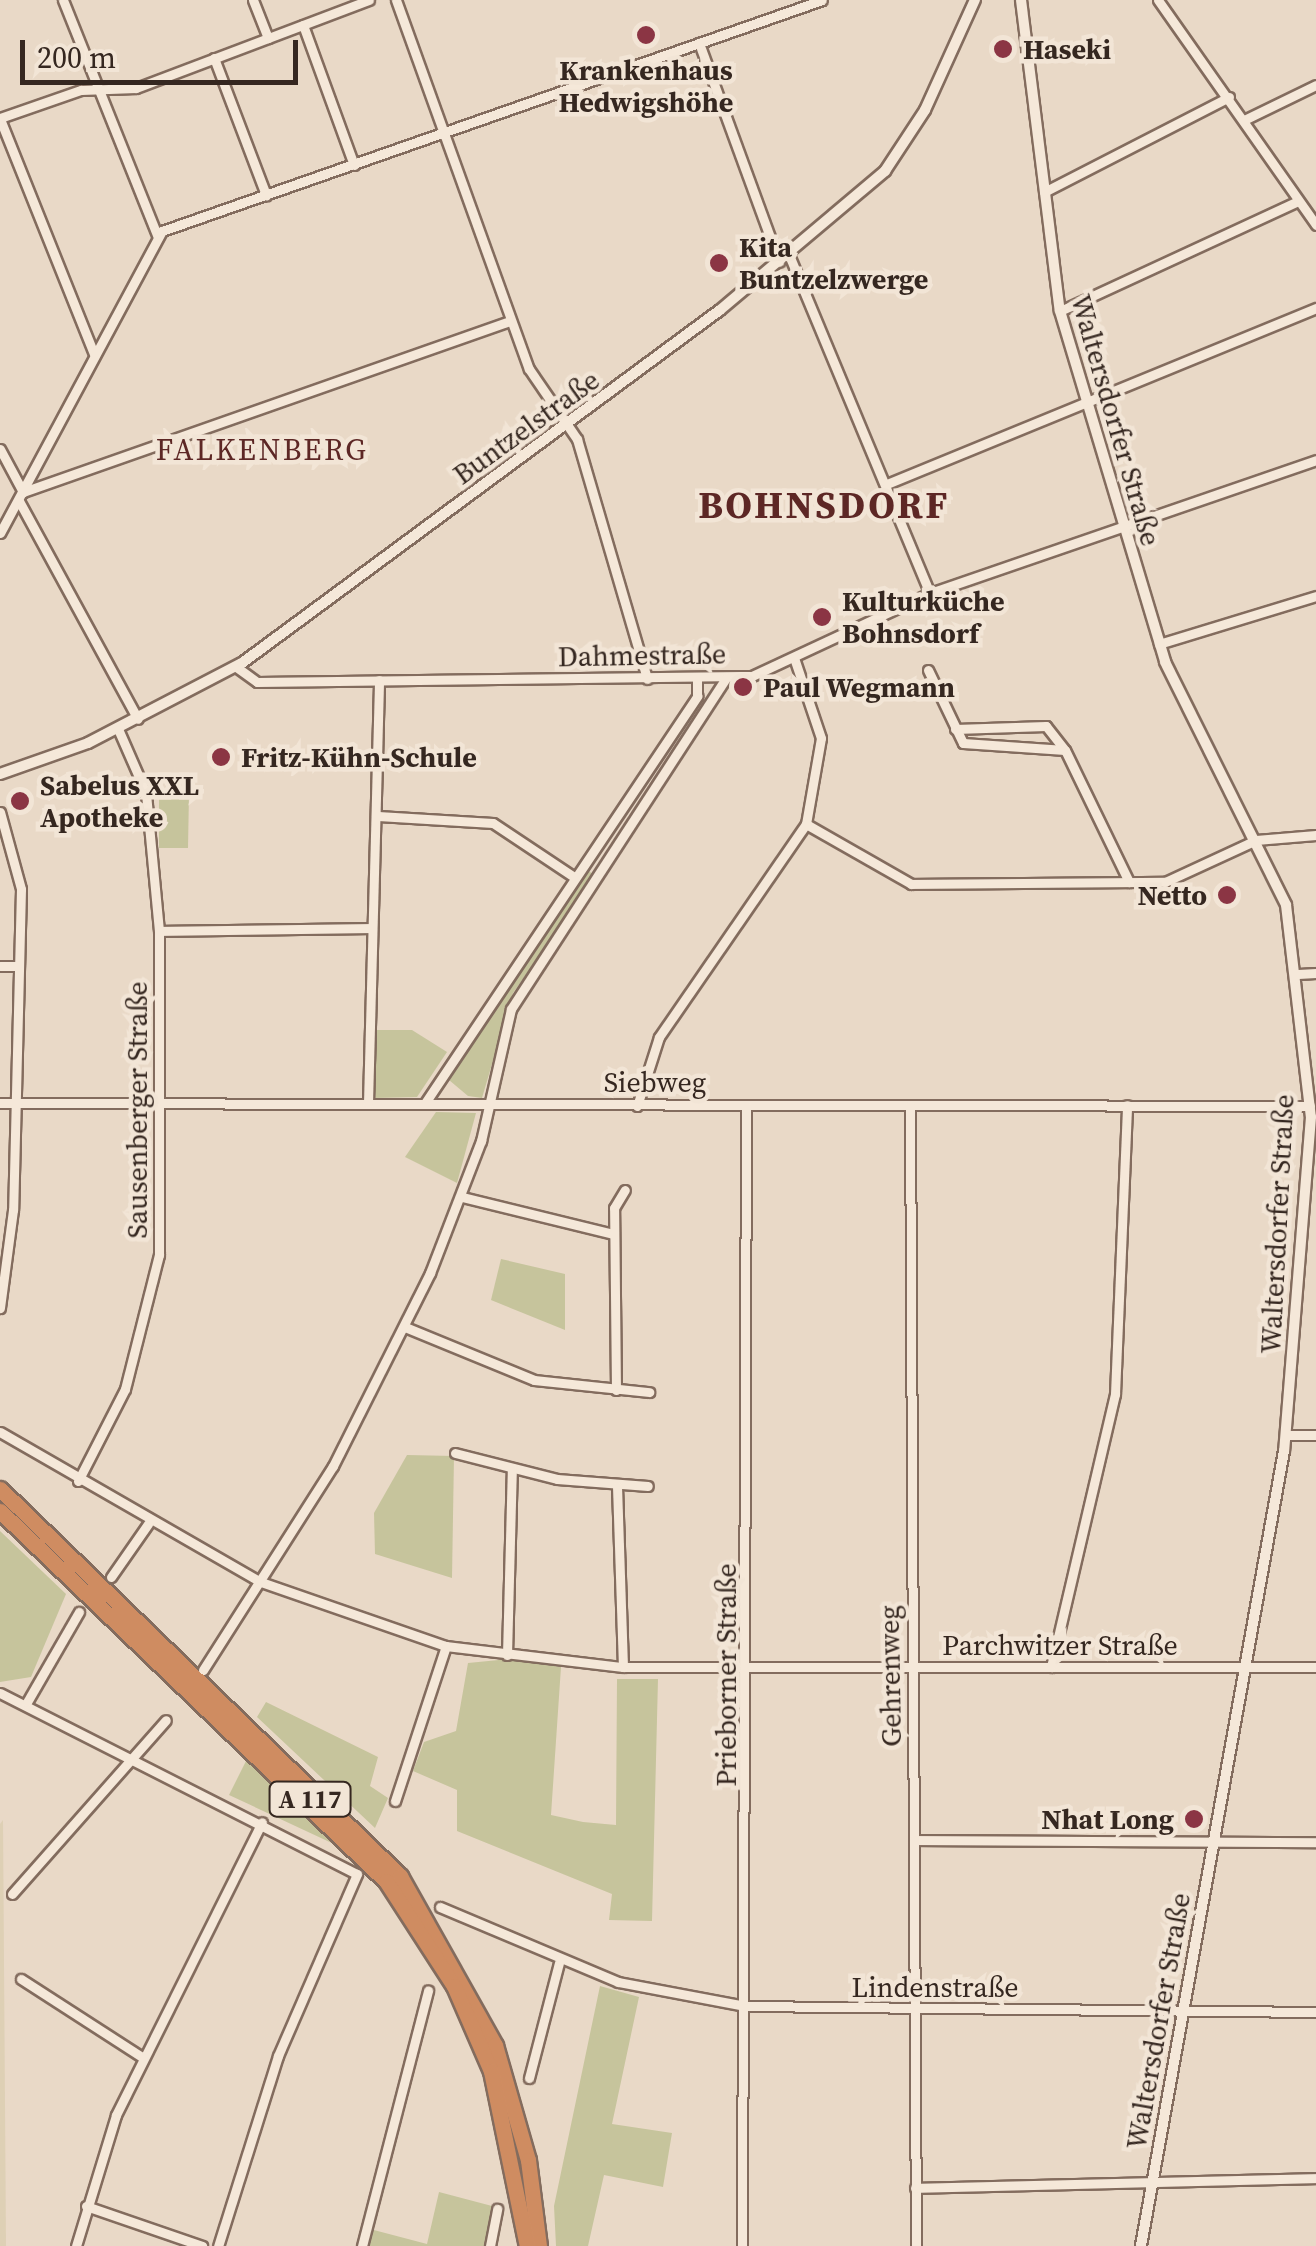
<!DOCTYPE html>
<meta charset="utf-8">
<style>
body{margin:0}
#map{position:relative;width:1316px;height:2246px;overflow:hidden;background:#e9d9c7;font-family:"Source Serif 4",serif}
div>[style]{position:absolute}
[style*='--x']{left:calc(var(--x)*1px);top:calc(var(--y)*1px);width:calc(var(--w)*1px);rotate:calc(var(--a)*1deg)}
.farmland>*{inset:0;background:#ded0b5}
.green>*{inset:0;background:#c6c49c}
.roads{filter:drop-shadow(2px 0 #836c5e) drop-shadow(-2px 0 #836c5e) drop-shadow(0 2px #836c5e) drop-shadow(0 -2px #836c5e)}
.minor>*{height:9px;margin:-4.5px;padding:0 4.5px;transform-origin:4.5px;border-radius:4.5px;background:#f5e8d9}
.tertiary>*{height:10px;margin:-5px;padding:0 5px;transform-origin:5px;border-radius:5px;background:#f5e8d9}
.motorway>*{height:15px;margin:-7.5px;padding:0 7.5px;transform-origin:7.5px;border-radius:7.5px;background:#cf8c61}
.dots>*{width:28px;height:28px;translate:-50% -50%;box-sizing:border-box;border:5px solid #f2e5d6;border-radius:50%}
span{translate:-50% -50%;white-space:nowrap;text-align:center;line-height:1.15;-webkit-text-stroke:9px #f2e5d6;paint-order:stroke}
.shield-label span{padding:2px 8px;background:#f2e5d6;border:2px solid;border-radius:8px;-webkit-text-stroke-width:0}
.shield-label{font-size:25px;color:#352720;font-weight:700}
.poi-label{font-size:28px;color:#352720;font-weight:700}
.left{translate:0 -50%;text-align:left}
.right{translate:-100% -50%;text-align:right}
.street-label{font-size:28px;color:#352720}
.neighbourhood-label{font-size:30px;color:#5d2725;letter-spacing:2.5px}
.district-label{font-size:38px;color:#5d2725;font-weight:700;letter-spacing:2.5px}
.scale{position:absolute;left:20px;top:40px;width:278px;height:45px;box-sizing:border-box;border:5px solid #352720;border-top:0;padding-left:12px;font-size:30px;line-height:35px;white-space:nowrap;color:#352720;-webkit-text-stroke:8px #f2e5d6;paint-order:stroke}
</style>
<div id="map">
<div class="farmland">
<i style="clip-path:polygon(3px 1820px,6px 2246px,0 2246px,0 1824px)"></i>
</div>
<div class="green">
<i style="clip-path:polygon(159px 792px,189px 793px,188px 848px,159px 848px)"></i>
<i style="clip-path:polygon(585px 868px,595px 876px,513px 993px,482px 1098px,468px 1096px,449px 1080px)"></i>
<i style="clip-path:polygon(375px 1030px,412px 1030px,447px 1052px,417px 1097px,374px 1098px)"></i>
<i style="clip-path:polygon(436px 1112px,476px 1113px,457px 1183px,405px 1157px)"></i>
<i style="clip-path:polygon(501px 1259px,565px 1274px,565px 1330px,491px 1300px)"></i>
<i style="clip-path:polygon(407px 1455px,454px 1456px,452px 1578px,375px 1554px,374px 1513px)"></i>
<i style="clip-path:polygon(0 1531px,66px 1594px,31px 1677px,0 1682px)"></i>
<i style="clip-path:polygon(509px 1659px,561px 1667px,551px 1815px,583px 1822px,616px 1825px,617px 1679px,658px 1679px,652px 1921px,609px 1920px,612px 1894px,457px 1831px,457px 1790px,413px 1771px,424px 1742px,456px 1731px,468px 1663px)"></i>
<i style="clip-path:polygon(266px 1702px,378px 1757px,370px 1786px,388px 1798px,375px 1828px,257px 1717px)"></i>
<i style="clip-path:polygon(247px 1759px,310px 1821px,336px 1845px,229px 1795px)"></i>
<i style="clip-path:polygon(600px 1986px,639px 1997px,612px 2124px,672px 2133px,663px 2187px,604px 2175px,588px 2246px,556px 2246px,554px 2206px)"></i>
<i style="clip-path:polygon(439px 2192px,492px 2206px,484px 2246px,367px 2246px,370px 2229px,427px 2244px)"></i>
</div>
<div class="roads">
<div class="minor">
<i style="--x:63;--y:0;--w:255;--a:68.2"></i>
<i style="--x:253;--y:0;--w:41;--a:68.5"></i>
<i style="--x:396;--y:0;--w:392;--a:70.2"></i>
<i style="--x:529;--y:369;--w:85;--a:55.6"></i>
<i style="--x:577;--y:439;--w:250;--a:73.7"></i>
<i style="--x:1158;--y:0;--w:275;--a:54.9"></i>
<i style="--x:303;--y:25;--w:149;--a:70"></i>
<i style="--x:699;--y:43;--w:233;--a:69.9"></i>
<i style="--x:214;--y:58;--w:147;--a:69.2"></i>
<i style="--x:0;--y:118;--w:86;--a:-19.1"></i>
<i style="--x:81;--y:90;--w:55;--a:-2.1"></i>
<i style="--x:136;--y:88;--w:249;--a:-20.7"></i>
<i style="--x:0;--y:119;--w:253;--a:68.2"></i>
<i style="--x:1244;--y:120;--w:80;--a:-25.9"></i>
<i style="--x:1044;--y:192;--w:208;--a:-27.2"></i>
<i style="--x:789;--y:255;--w:366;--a:67.4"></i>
<i style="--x:1060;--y:311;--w:262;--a:-24.8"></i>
<i style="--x:0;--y:449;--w:49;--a:61.9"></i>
<i style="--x:887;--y:484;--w:464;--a:-22.3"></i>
<i style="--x:23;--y:492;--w:516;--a:-19.35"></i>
<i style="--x:19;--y:501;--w:248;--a:61.4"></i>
<i style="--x:0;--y:533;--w:343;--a:-61.8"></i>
<i style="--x:162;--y:231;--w:699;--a:-19.29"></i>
<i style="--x:1159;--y:644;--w:164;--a:-17"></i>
<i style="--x:235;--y:666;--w:27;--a:36"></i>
<i style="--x:257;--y:682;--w:495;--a:-0.7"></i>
<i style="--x:752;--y:676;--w:196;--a:-25"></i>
<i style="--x:930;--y:593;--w:408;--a:-19"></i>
<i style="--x:928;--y:670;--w:81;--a:64.4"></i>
<i style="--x:963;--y:743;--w:102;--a:3.9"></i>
<i style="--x:1065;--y:750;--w:147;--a:64.1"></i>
<i style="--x:955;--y:729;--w:91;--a:-1.9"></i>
<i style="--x:1046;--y:726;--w:28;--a:52"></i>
<i style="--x:0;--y:812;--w:80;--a:74.7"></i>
<i style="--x:21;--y:889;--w:321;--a:91.4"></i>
<i style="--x:13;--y:1210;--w:99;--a:97.6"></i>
<i style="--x:378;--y:816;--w:115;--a:3.5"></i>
<i style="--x:493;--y:823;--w:97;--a:33.7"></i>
<i style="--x:806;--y:824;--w:121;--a:29.7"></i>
<i style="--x:911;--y:884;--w:254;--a:-0.5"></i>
<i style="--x:1165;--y:882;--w:100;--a:-24.8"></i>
<i style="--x:1256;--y:840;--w:60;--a:-4.8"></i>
<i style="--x:159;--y:931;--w:210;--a:-0.8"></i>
<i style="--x:0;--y:966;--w:19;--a:0"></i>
<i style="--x:1298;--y:974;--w:18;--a:-3"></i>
<i style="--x:0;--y:1103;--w:1310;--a:0.13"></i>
<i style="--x:368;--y:1103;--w:423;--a:-88.5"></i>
<i style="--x:425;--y:1103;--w:490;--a:-56.2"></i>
<i style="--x:697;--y:696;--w:18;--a:-90"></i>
<i style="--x:637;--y:1106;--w:72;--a:-72.3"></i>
<i style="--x:659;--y:1037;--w:259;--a:-55.4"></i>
<i style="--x:806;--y:824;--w:87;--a:-80.1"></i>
<i style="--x:821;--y:738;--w:84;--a:-108.6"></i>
<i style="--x:910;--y:1106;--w:1140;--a:89.7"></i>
<i style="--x:462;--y:1197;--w:156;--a:13.7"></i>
<i style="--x:405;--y:1327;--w:139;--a:22.3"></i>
<i style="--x:534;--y:1380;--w:116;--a:6"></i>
<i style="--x:616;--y:1390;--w:182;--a:-90.6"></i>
<i style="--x:614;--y:1208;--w:21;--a:-59"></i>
<i style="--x:0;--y:1432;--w:301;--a:29.9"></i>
<i style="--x:261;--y:1582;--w:196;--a:19.1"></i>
<i style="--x:446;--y:1646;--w:178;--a:6.8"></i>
<i style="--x:623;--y:1667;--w:693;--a:0"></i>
<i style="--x:1285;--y:1435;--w:31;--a:0"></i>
<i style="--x:455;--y:1453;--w:105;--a:14.3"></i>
<i style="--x:557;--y:1479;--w:91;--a:4.4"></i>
<i style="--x:78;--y:1481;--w:103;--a:-62.9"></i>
<i style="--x:125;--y:1389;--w:138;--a:-75.8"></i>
<i style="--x:159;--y:1255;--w:324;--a:-90"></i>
<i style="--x:159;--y:931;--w:139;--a:-95.4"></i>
<i style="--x:146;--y:793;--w:70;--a:-113.6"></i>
<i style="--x:617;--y:1486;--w:181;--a:88.1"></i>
<i style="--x:111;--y:1577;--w:65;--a:-55.1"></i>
<i style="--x:507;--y:1655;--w:187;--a:-88.5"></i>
<i style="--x:1051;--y:1667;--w:280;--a:-76.8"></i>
<i style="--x:1115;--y:1394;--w:289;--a:-87.6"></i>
<i style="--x:203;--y:1670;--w:242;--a:-57.5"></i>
<i style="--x:333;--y:1466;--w:216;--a:-63.3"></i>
<i style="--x:430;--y:1273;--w:142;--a:-68.9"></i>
<i style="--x:481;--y:1141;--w:135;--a:-77.2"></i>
<i style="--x:511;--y:1009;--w:395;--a:-57"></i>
<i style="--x:0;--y:1693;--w:400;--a:26.9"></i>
<i style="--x:357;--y:1874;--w:198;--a:113.5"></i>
<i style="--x:278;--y:2056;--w:199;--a:107.5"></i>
<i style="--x:27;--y:1702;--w:104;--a:-60"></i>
<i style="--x:395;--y:1801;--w:163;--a:-71.8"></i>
<i style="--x:914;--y:1840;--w:402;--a:0.3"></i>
<i style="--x:12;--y:1894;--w:232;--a:-48.5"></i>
<i style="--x:440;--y:1907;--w:193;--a:22.8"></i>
<i style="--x:618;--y:1982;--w:129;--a:10.7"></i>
<i style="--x:745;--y:2006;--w:571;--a:0.6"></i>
<i style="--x:21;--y:1979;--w:144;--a:32.8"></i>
<i style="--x:529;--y:2078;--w:119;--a:-75.4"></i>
<i style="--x:915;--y:2188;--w:401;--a:-1.4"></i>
<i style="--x:86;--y:2206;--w:123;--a:19"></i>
<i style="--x:76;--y:2246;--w:137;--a:-73"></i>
<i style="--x:116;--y:2115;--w:327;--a:-63.5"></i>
<i style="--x:362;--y:2246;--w:264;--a:-75.5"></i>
<i style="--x:490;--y:2246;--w:38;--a:-79"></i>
<i style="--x:742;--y:2246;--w:1141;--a:-89.8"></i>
</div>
<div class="tertiary">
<i style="--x:1021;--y:0;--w:313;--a:82.9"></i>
<i style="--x:1060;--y:311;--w:366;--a:73.3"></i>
<i style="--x:1165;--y:662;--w:271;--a:63.5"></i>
<i style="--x:1286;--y:905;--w:213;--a:83.3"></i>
<i style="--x:1311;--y:1117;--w:335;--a:94.6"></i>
<i style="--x:1284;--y:1451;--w:808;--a:100.2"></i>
<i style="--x:0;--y:774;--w:93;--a:-19.4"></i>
<i style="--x:88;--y:743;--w:174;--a:-27.5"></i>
<i style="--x:242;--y:663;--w:594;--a:-36.45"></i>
<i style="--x:720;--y:310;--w:216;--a:-40.1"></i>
<i style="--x:885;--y:171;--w:73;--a:-56.7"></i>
<i style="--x:925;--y:110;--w:121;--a:-65.6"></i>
</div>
<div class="motorway">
<i style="--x:0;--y:1489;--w:557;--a:44.05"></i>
<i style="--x:400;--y:1876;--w:194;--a:60.7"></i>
<i style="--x:495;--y:2045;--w:120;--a:74"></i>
<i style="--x:528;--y:2160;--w:87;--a:82.7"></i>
<i style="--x:0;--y:1511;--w:535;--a:43.79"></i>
<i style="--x:386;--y:1881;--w:125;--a:57.1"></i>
<i style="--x:454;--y:1986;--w:93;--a:66.5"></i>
<i style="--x:491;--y:2071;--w:179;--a:78.4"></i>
</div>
</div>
<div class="dots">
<i style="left:646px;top:35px;background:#8b3544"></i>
<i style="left:1003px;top:49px;background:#8b3544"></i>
<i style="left:719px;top:263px;background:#8b3544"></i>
<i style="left:822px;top:617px;background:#8b3544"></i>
<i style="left:743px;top:687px;background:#8b3544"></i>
<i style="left:221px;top:757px;background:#8b3544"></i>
<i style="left:20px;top:801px;background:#8b3544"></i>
<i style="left:1227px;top:895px;background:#8b3544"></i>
<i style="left:1194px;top:1819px;background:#8b3544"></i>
</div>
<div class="shield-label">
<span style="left:310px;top:1799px">A 117</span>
</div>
<div class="poi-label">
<span class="left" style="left:1023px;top:49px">Haseki</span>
<span style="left:646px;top:86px">Krankenhaus<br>Hedwigshöhe</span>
<span class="left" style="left:739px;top:263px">Kita<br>Buntzelzwerge</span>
<span class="left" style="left:842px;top:617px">Kulturküche<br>Bohnsdorf</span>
<span class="left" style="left:763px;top:687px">Paul Wegmann</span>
<span class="left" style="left:241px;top:757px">Fritz-Kühn-Schule</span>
<span class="left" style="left:40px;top:801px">Sabelus XXL<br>Apotheke</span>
<span class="right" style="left:1207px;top:895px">Netto</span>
<span class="right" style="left:1174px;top:1819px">Nhat Long</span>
</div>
<div class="street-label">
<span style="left:1116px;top:420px;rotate:74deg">Waltersdorfer Straße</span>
<span style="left:526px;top:427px;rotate:-36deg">Buntzelstraße</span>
<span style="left:642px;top:655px;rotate:-1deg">Dahmestraße</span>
<span style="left:655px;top:1082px">Siebweg</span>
<span style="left:137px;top:1110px;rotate:-90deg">Sausenberger Straße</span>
<span style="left:1277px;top:1224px;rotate:-87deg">Waltersdorfer Straße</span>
<span style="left:1060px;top:1645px">Parchwitzer Straße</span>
<span style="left:726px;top:1675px;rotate:-90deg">Prieborner Straße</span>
<span style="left:890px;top:1676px;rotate:-91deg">Gehrenweg</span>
<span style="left:935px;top:1987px">Lindenstraße</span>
<span style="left:1158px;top:2021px;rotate:-80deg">Waltersdorfer Straße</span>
</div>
<div class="neighbourhood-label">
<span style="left:262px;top:450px">FALKENBERG</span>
</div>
<div class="district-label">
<span style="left:824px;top:506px">BOHNSDORF</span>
</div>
<div class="scale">200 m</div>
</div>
